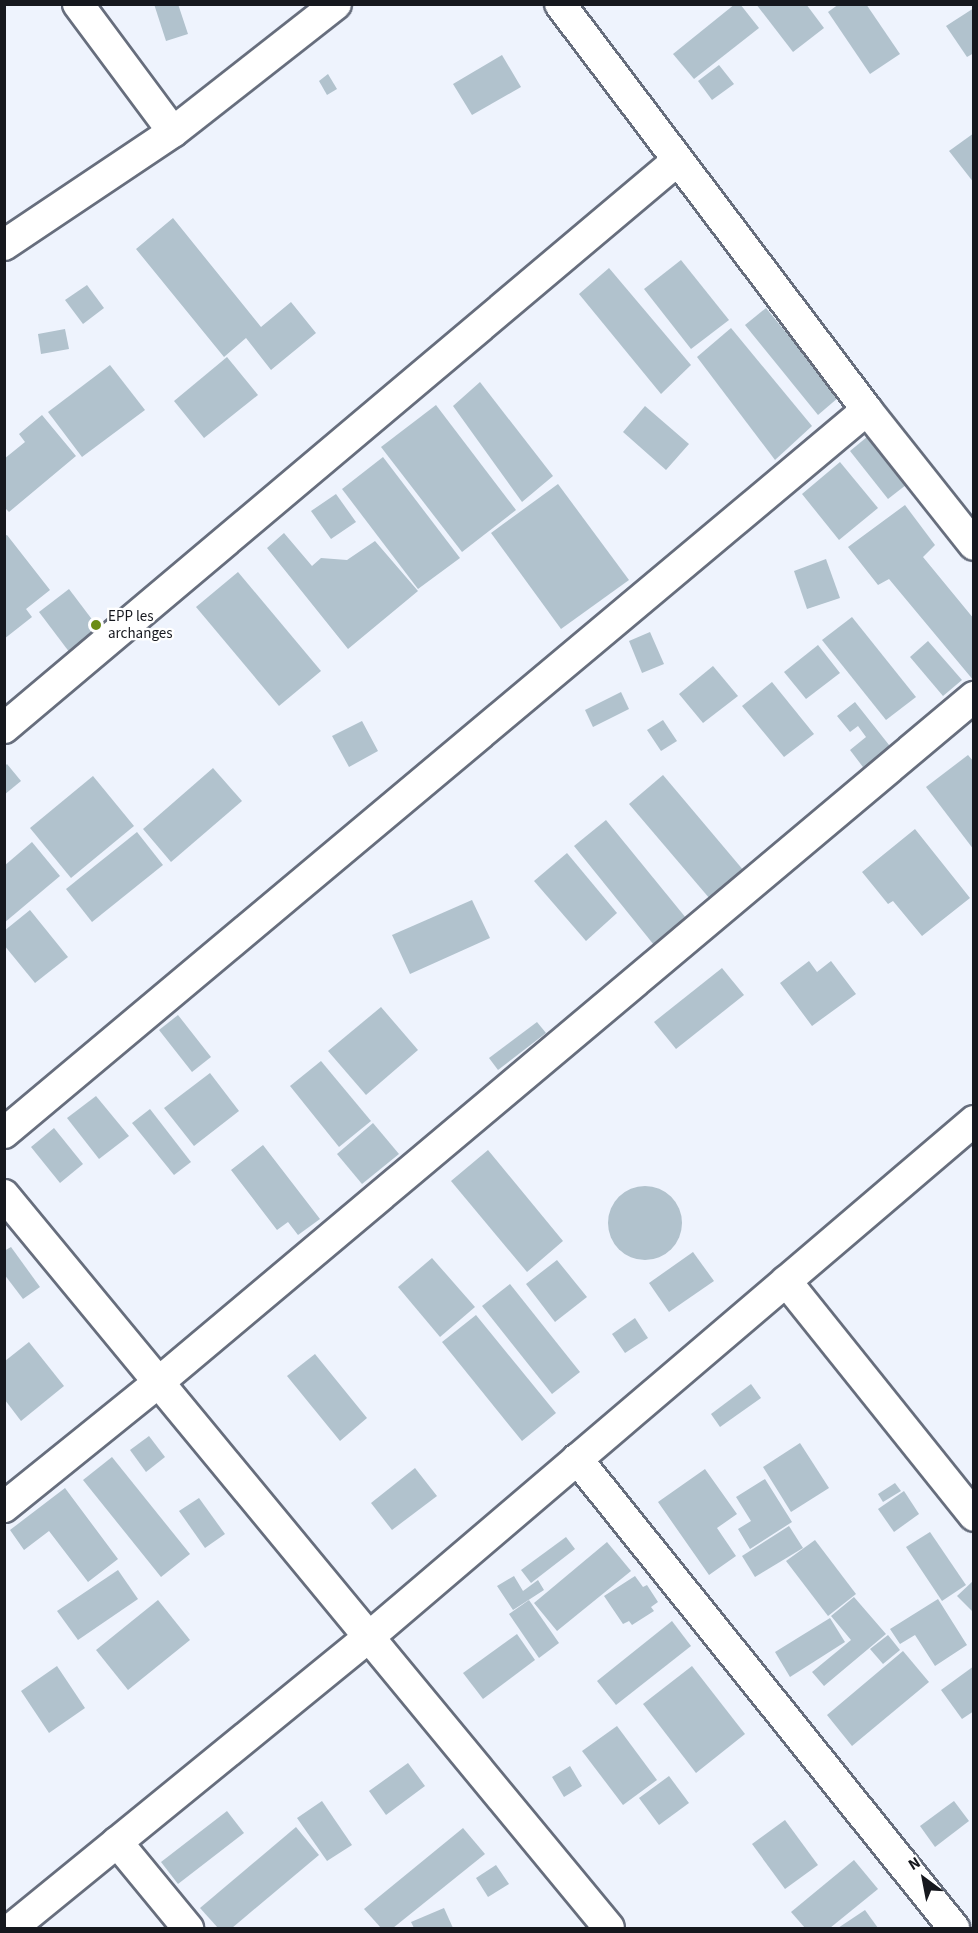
<!DOCTYPE html>
<style>
body{margin:0}
#map{position:relative;width:978px;height:1933px;overflow:hidden;background:#eef3fd;font-family:"Source Sans 3",sans-serif}
div>[style]{position:absolute}
[style*='--x']{left:calc(var(--x)*1px);top:calc(var(--y)*1px);width:calc(var(--w)*1px);rotate:calc(var(--a)*1deg)}
.building>*{inset:0;background:#b1c2cd}
.round{border-radius:50%}
.roads{filter:drop-shadow(2px 0 #676e7d) drop-shadow(-2px 0 #676e7d) drop-shadow(0 2px #676e7d) drop-shadow(0 -2px #676e7d)}
.street>*{height:30px;margin:-15px;padding:0 15px;transform-origin:15px;border-radius:15px;background:#fff}
.dots>*{width:16px;height:16px;translate:-50% -50%;box-sizing:border-box;border:3px solid #fff;border-radius:50%}
span{translate:-50% -50%;white-space:nowrap;text-align:center;line-height:1.15;-webkit-text-stroke:4.5px #fff;paint-order:stroke}
.poi-label{font-size:15px;color:#16181e}
.left{translate:0 -50%;text-align:left}
.frame{position:absolute;inset:0;border:6px solid #16181e;pointer-events:none}
.north{position:absolute;left:894px;top:1849px;width:60px;height:60px;-webkit-text-stroke:4px #fff;paint-order:stroke;rotate:328deg;font-size:16px;font-weight:700;line-height:24px;text-align:center;color:#16181e}
.north::after{content:'';display:block;margin:auto;width:21px;height:27px;background:#16181e;clip-path:polygon(50% 0,100% 100%,50% 72%,0 100%)}
</style>
<div id="map">
<div class="building">
<i style="clip-path:polygon(154px 4px,178px 4px,188px 34px,166px 41px)"></i>
<i style="clip-path:polygon(735px 4px,740px 4px,759px 28px,694px 79px,673px 54px)"></i>
<i style="clip-path:polygon(756px 4px,806px 4px,824px 28px,793px 52px)"></i>
<i style="clip-path:polygon(839px 4px,866px 4px,900px 54px,870px 74px,828px 12px)"></i>
<i style="clip-path:polygon(974px 8px,974px 53px,967px 57px,946px 26px)"></i>
<i style="clip-path:polygon(502px 55px,521px 87px,472px 115px,453px 84px)"></i>
<i style="clip-path:polygon(719px 65px,734px 84px,712px 100px,698px 81px)"></i>
<i style="clip-path:polygon(328px 74px,337px 89px,327px 95px,319px 81px)"></i>
<i style="clip-path:polygon(974px 133px,974px 183px,949px 151px)"></i>
<i style="clip-path:polygon(173px 218px,261px 327px,291px 302px,316px 333px,271px 370px,246px 338px,224px 357px,136px 249px)"></i>
<i style="clip-path:polygon(681px 260px,729px 320px,691px 349px,644px 289px)"></i>
<i style="clip-path:polygon(609px 268px,691px 365px,661px 394px,579px 294px)"></i>
<i style="clip-path:polygon(87px 285px,104px 308px,83px 324px,65px 300px)"></i>
<i style="clip-path:polygon(766px 308px,839px 397px,818px 415px,745px 325px)"></i>
<i style="clip-path:polygon(731px 328px,812px 426px,775px 460px,697px 357px)"></i>
<i style="clip-path:polygon(65px 329px,69px 349px,41px 354px,38px 334px)"></i>
<i style="clip-path:polygon(227px 357px,258px 395px,204px 438px,174px 401px)"></i>
<i style="clip-path:polygon(110px 365px,145px 410px,82px 457px,48px 412px)"></i>
<i style="clip-path:polygon(480px 382px,553px 476px,522px 502px,453px 406px)"></i>
<i style="clip-path:polygon(436px 405px,516px 510px,462px 552px,381px 447px)"></i>
<i style="clip-path:polygon(645px 406px,689px 444px,666px 470px,623px 432px)"></i>
<i style="clip-path:polygon(42px 415px,76px 456px,9px 512px,4px 507px,4px 459px,25px 442px,19px 434px)"></i>
<i style="clip-path:polygon(873px 432px,911px 481px,888px 499px,850px 451px)"></i>
<i style="clip-path:polygon(383px 457px,460px 558px,418px 589px,342px 489px)"></i>
<i style="clip-path:polygon(840px 462px,878px 508px,839px 540px,802px 494px)"></i>
<i style="clip-path:polygon(558px 484px,629px 580px,561px 629px,491px 533px)"></i>
<i style="clip-path:polygon(336px 494px,356px 522px,331px 539px,311px 511px)"></i>
<i style="clip-path:polygon(905px 505px,935px 545px,923px 557px,974px 619px,974px 681px,889px 579px,878px 585px,848px 547px)"></i>
<i style="clip-path:polygon(284px 533px,312px 566px,321px 558px,347px 560px,375px 541px,418px 591px,348px 649px,267px 548px)"></i>
<i style="clip-path:polygon(7px 535px,50px 590px,26px 609px,32px 617px,4px 639px,4px 536px)"></i>
<i style="clip-path:polygon(826px 559px,840px 598px,807px 609px,794px 571px)"></i>
<i style="clip-path:polygon(238px 572px,321px 671px,279px 706px,196px 607px)"></i>
<i style="clip-path:polygon(69px 589px,100px 630px,70px 653px,39px 612px)"></i>
<i style="clip-path:polygon(852px 617px,916px 697px,886px 720px,822px 640px)"></i>
<i style="clip-path:polygon(650px 632px,664px 664px,642px 673px,629px 641px)"></i>
<i style="clip-path:polygon(928px 641px,962px 680px,943px 696px,910px 657px)"></i>
<i style="clip-path:polygon(818px 645px,840px 673px,806px 699px,784px 672px)"></i>
<i style="clip-path:polygon(713px 666px,738px 696px,703px 723px,679px 694px)"></i>
<i style="clip-path:polygon(772px 682px,814px 734px,784px 757px,742px 706px)"></i>
<i style="clip-path:polygon(621px 692px,629px 709px,593px 727px,585px 710px)"></i>
<i style="clip-path:polygon(855px 702px,893px 750px,866px 771px,850px 750px,866px 737px,858px 726px,850px 732px,837px 716px)"></i>
<i style="clip-path:polygon(663px 720px,677px 741px,661px 751px,647px 730px)"></i>
<i style="clip-path:polygon(362px 721px,378px 751px,349px 767px,332px 736px)"></i>
<i style="clip-path:polygon(968px 755px,974px 762px,974px 850px,926px 787px)"></i>
<i style="clip-path:polygon(7px 764px,21px 781px,4px 795px,4px 767px)"></i>
<i style="clip-path:polygon(213px 768px,242px 801px,171px 862px,143px 829px)"></i>
<i style="clip-path:polygon(663px 775px,744px 871px,710px 899px,629px 804px)"></i>
<i style="clip-path:polygon(93px 776px,134px 826px,71px 878px,30px 828px)"></i>
<i style="clip-path:polygon(606px 820px,686px 918px,654px 945px,574px 846px)"></i>
<i style="clip-path:polygon(915px 829px,970px 898px,922px 936px,893px 901px,888px 904px,862px 872px)"></i>
<i style="clip-path:polygon(137px 832px,163px 865px,92px 922px,66px 889px)"></i>
<i style="clip-path:polygon(32px 842px,60px 876px,4px 923px,4px 866px)"></i>
<i style="clip-path:polygon(567px 853px,617px 913px,586px 941px,534px 881px)"></i>
<i style="clip-path:polygon(472px 900px,490px 938px,410px 974px,392px 935px)"></i>
<i style="clip-path:polygon(30px 910px,68px 957px,35px 983px,4px 945px,4px 931px)"></i>
<i style="clip-path:polygon(809px 961px,817px 972px,831px 961px,856px 994px,812px 1026px,780px 983px)"></i>
<i style="clip-path:polygon(722px 968px,744px 995px,676px 1049px,654px 1022px)"></i>
<i style="clip-path:polygon(381px 1007px,418px 1050px,366px 1095px,328px 1051px)"></i>
<i style="clip-path:polygon(178px 1015px,211px 1057px,192px 1072px,159px 1030px)"></i>
<i style="clip-path:polygon(537px 1022px,546px 1033px,498px 1070px,489px 1058px)"></i>
<i style="clip-path:polygon(321px 1061px,371px 1121px,339px 1147px,290px 1086px)"></i>
<i style="clip-path:polygon(210px 1073px,239px 1111px,194px 1146px,164px 1108px)"></i>
<i style="clip-path:polygon(96px 1096px,129px 1136px,99px 1159px,67px 1118px)"></i>
<i style="clip-path:polygon(150px 1109px,191px 1162px,174px 1175px,132px 1123px)"></i>
<i style="clip-path:polygon(373px 1123px,399px 1154px,362px 1184px,337px 1154px)"></i>
<i style="clip-path:polygon(54px 1128px,83px 1164px,60px 1183px,31px 1147px)"></i>
<i style="clip-path:polygon(263px 1145px,320px 1219px,298px 1235px,288px 1222px,277px 1230px,231px 1170px)"></i>
<i style="clip-path:polygon(488px 1150px,563px 1241px,527px 1272px,451px 1181px)"></i>
<i class="round" style="left:608px;top:1186px;width:74px;height:74px"></i>
<i style="clip-path:polygon(11px 1247px,40px 1287px,23px 1299px,4px 1274px,4px 1251px)"></i>
<i style="clip-path:polygon(693px 1252px,714px 1281px,669px 1312px,649px 1283px)"></i>
<i style="clip-path:polygon(432px 1258px,475px 1307px,440px 1337px,398px 1287px)"></i>
<i style="clip-path:polygon(557px 1260px,587px 1297px,555px 1322px,526px 1284px)"></i>
<i style="clip-path:polygon(510px 1284px,580px 1372px,552px 1394px,482px 1306px)"></i>
<i style="clip-path:polygon(476px 1315px,556px 1413px,522px 1441px,442px 1342px)"></i>
<i style="clip-path:polygon(635px 1318px,648px 1338px,625px 1353px,612px 1334px)"></i>
<i style="clip-path:polygon(29px 1342px,64px 1386px,21px 1421px,5px 1400px,5px 1361px)"></i>
<i style="clip-path:polygon(315px 1354px,367px 1418px,340px 1441px,287px 1376px)"></i>
<i style="clip-path:polygon(751px 1384px,761px 1398px,720px 1427px,711px 1414px)"></i>
<i style="clip-path:polygon(149px 1436px,165px 1457px,146px 1472px,130px 1450px)"></i>
<i style="clip-path:polygon(800px 1443px,829px 1488px,791px 1512px,763px 1467px)"></i>
<i style="clip-path:polygon(112px 1457px,190px 1554px,161px 1577px,83px 1480px)"></i>
<i style="clip-path:polygon(415px 1468px,437px 1496px,392px 1530px,371px 1503px)"></i>
<i style="clip-path:polygon(705px 1469px,737px 1514px,717px 1528px,736px 1556px,709px 1575px,658px 1502px)"></i>
<i style="clip-path:polygon(765px 1479px,792px 1522px,750px 1549px,738px 1529px,751px 1521px,736px 1497px)"></i>
<i style="clip-path:polygon(895px 1483px,901px 1491px,883px 1502px,878px 1494px)"></i>
<i style="clip-path:polygon(65px 1488px,118px 1559px,88px 1582px,49px 1531px,24px 1550px,10px 1530px)"></i>
<i style="clip-path:polygon(904px 1491px,919px 1514px,894px 1532px,878px 1509px)"></i>
<i style="clip-path:polygon(199px 1498px,225px 1534px,205px 1548px,179px 1511px)"></i>
<i style="clip-path:polygon(789px 1526px,803px 1548px,755px 1577px,742px 1556px)"></i>
<i style="clip-path:polygon(930px 1532px,966px 1585px,942px 1601px,906px 1547px)"></i>
<i style="clip-path:polygon(566px 1537px,575px 1549px,531px 1583px,521px 1570px)"></i>
<i style="clip-path:polygon(815px 1540px,856px 1594px,828px 1616px,786px 1561px)"></i>
<i style="clip-path:polygon(607px 1542px,631px 1571px,557px 1631px,534px 1603px)"></i>
<i style="clip-path:polygon(118px 1570px,138px 1599px,78px 1640px,57px 1611px)"></i>
<i style="clip-path:polygon(514px 1576px,523px 1591px,538px 1580px,544px 1590px,513px 1610px,497px 1586px)"></i>
<i style="clip-path:polygon(635px 1576px,643px 1587px,647px 1585px,658px 1602px,651px 1607px,654px 1611px,632px 1625px,629px 1621px,623px 1624px,604px 1596px)"></i>
<i style="clip-path:polygon(974px 1580px,974px 1613px,957px 1596px)"></i>
<i style="clip-path:polygon(854px 1597px,886px 1634px,824px 1686px,812px 1672px,851px 1640px,831px 1616px)"></i>
<i style="clip-path:polygon(938px 1599px,967px 1645px,935px 1666px,915px 1635px,900px 1644px,890px 1629px)"></i>
<i style="clip-path:polygon(158px 1600px,190px 1640px,128px 1690px,96px 1650px)"></i>
<i style="clip-path:polygon(529px 1600px,559px 1643px,539px 1658px,509px 1614px)"></i>
<i style="clip-path:polygon(830px 1618px,845px 1642px,790px 1677px,775px 1652px)"></i>
<i style="clip-path:polygon(672px 1621px,691px 1646px,616px 1705px,597px 1681px)"></i>
<i style="clip-path:polygon(517px 1634px,535px 1660px,483px 1699px,463px 1673px)"></i>
<i style="clip-path:polygon(888px 1635px,900px 1650px,883px 1664px,870px 1649px)"></i>
<i style="clip-path:polygon(903px 1651px,929px 1682px,852px 1746px,827px 1715px)"></i>
<i style="clip-path:polygon(57px 1666px,85px 1708px,49px 1733px,21px 1691px)"></i>
<i style="clip-path:polygon(692px 1666px,745px 1734px,696px 1773px,643px 1704px)"></i>
<i style="clip-path:polygon(974px 1666px,974px 1711px,962px 1719px,941px 1690px)"></i>
<i style="clip-path:polygon(617px 1726px,657px 1780px,623px 1805px,582px 1751px)"></i>
<i style="clip-path:polygon(408px 1763px,425px 1786px,386px 1815px,369px 1791px)"></i>
<i style="clip-path:polygon(570px 1766px,582px 1786px,564px 1797px,552px 1777px)"></i>
<i style="clip-path:polygon(669px 1776px,689px 1803px,659px 1825px,639px 1798px)"></i>
<i style="clip-path:polygon(322px 1801px,352px 1845px,327px 1861px,297px 1818px)"></i>
<i style="clip-path:polygon(954px 1801px,969px 1821px,935px 1847px,920px 1826px)"></i>
<i style="clip-path:polygon(227px 1811px,244px 1833px,178px 1884px,161px 1862px)"></i>
<i style="clip-path:polygon(785px 1820px,818px 1865px,785px 1889px,752px 1844px)"></i>
<i style="clip-path:polygon(296px 1827px,319px 1855px,232px 1928px,218px 1928px,200px 1908px)"></i>
<i style="clip-path:polygon(463px 1828px,485px 1854px,393px 1928px,381px 1928px,364px 1909px)"></i>
<i style="clip-path:polygon(854px 1860px,878px 1889px,830px 1928px,805px 1928px,791px 1912px)"></i>
<i style="clip-path:polygon(496px 1865px,509px 1884px,488px 1897px,476px 1878px)"></i>
<i style="clip-path:polygon(444px 1908px,453px 1928px,414px 1928px,411px 1922px)"></i>
<i style="clip-path:polygon(865px 1910px,878px 1928px,838px 1928px)"></i>
</div>
<div class="roads">
<div class="street">
<i style="--x:78;--y:4;--w:159;--a:53.4"></i>
<i style="--x:560;--y:4;--w:509;--a:52.9"></i>
<i style="--x:867;--y:410;--w:172;--a:51.6"></i>
<i style="--x:4;--y:245;--w:203;--a:-33.8"></i>
<i style="--x:173;--y:132;--w:207;--a:-38.1"></i>
<i style="--x:4;--y:728;--w:881;--a:-40.12"></i>
<i style="--x:4;--y:1133;--w:1126;--a:-39.96"></i>
<i style="--x:4;--y:1195;--w:950;--a:50.46"></i>
<i style="--x:786;--y:1281;--w:301;--a:51.3"></i>
<i style="--x:577;--y:1459;--w:602;--a:51.21"></i>
<i style="--x:4;--y:1507;--w:199;--a:-38.9"></i>
<i style="--x:159;--y:1382;--w:1065;--a:-40.05"></i>
<i style="--x:117;--y:1842;--w:112;--a:50.5"></i>
<i style="--x:12;--y:1928;--w:461;--a:-39.2"></i>
<i style="--x:369;--y:1637;--w:795;--a:-40.46"></i>
</div>
</div>
<div class="dots">
<i style="left:96px;top:625px;background:#6b8d13"></i>
</div>
<div class="poi-label">
<span class="left" style="left:108px;top:625px">EPP les<br>archanges</span>
</div>
<div class="frame"></div>
<div class="north">N</div>
</div>
